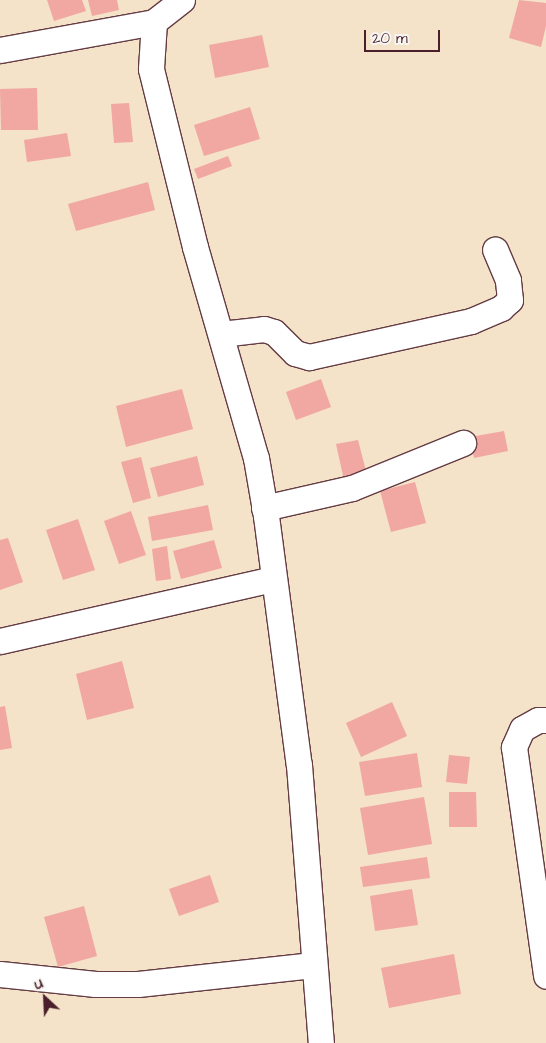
<!DOCTYPE html>
<style>
body{margin:0}
#map{position:relative;width:546px;height:1043px;overflow:hidden;background:#f4e2c9;font-family:"Architects Daughter",sans-serif}
div>[style]{position:absolute}
[style*='--x']{left:calc(var(--x)*1px);top:calc(var(--y)*1px);width:calc(var(--w)*1px);rotate:calc(var(--a)*1deg)}
.building>*{inset:0;background:#f1a7a2}
.roads{filter:drop-shadow(1px 0 #643c43) drop-shadow(-1px 0 #643c43) drop-shadow(0 1px #643c43) drop-shadow(0 -1px #643c43)}
.street>*{height:25px;margin:-12.5px;padding:0 12.5px;transform-origin:12.5px;border-radius:12.5px;background:#fff}
span{translate:-50% -50%;white-space:nowrap;text-align:center;line-height:1.15;-webkit-text-stroke:5px #f6f6f2;paint-order:stroke}
.north{position:absolute;left:20px;top:973px;width:50px;height:50px;-webkit-text-stroke:4px #f6f6f2;paint-order:stroke;rotate:335deg;font-size:14px;font-weight:700;line-height:20px;text-align:center;color:#4a1f2b}
.north::after{content:'';display:block;margin:auto;width:18px;height:22px;background:#4a1f2b;clip-path:polygon(50% 0,100% 100%,50% 72%,0 100%)}
.scale{position:absolute;left:364px;top:30px;width:76px;height:22px;box-sizing:border-box;border:2px solid #4a1f2b;border-top:0;padding-left:6px;font-size:15px;line-height:18px;white-space:nowrap;color:#4a1f2b;-webkit-text-stroke:4px #f6f6f2;paint-order:stroke}
</style>
<div id="map">
<div class="building">
<i style="clip-path:polygon(47px 0,82px 0,86px 11px,54px 21px)"></i>
<i style="clip-path:polygon(88px 0,117px 0,119px 10px,92px 16px)"></i>
<i style="clip-path:polygon(519px 0,546px 3px,546px 26px,541px 47px,509px 38px)"></i>
<i style="clip-path:polygon(262px 35px,269px 67px,215px 78px,209px 45px)"></i>
<i style="clip-path:polygon(37px 88px,38px 130px,1px 130px,0 89px)"></i>
<i style="clip-path:polygon(129px 103px,133px 142px,114px 143px,111px 104px)"></i>
<i style="clip-path:polygon(250px 107px,260px 139px,204px 156px,194px 125px)"></i>
<i style="clip-path:polygon(67px 133px,71px 156px,27px 162px,24px 140px)"></i>
<i style="clip-path:polygon(228px 156px,232px 166px,198px 179px,194px 169px)"></i>
<i style="clip-path:polygon(148px 182px,155px 210px,76px 231px,68px 204px)"></i>
<i style="clip-path:polygon(321px 379px,331px 407px,296px 420px,286px 392px)"></i>
<i style="clip-path:polygon(182px 389px,193px 429px,126px 447px,116px 406px)"></i>
<i style="clip-path:polygon(504px 431px,508px 451px,474px 458px,470px 437px)"></i>
<i style="clip-path:polygon(358px 440px,367px 475px,344px 480px,336px 444px)"></i>
<i style="clip-path:polygon(197px 456px,204px 485px,158px 497px,150px 468px)"></i>
<i style="clip-path:polygon(141px 457px,151px 498px,133px 503px,121px 462px)"></i>
<i style="clip-path:polygon(415px 482px,426px 523px,391px 532px,380px 491px)"></i>
<i style="clip-path:polygon(208px 505px,213px 530px,152px 541px,148px 517px)"></i>
<i style="clip-path:polygon(131px 511px,146px 555px,119px 564px,104px 521px)"></i>
<i style="clip-path:polygon(78px 519px,95px 570px,63px 580px,46px 530px)"></i>
<i style="clip-path:polygon(8px 538px,23px 582px,0 590px,0 540px)"></i>
<i style="clip-path:polygon(214px 540px,222px 568px,181px 579px,173px 551px)"></i>
<i style="clip-path:polygon(167px 546px,171px 579px,156px 581px,152px 549px)"></i>
<i style="clip-path:polygon(122px 661px,134px 708px,87px 720px,76px 674px)"></i>
<i style="clip-path:polygon(392px 702px,407px 736px,361px 757px,346px 723px)"></i>
<i style="clip-path:polygon(5px 706px,12px 748px,0 750px,0 707px)"></i>
<i style="clip-path:polygon(417px 753px,422px 787px,365px 796px,359px 762px)"></i>
<i style="clip-path:polygon(449px 755px,470px 757px,467px 784px,446px 782px)"></i>
<i style="clip-path:polygon(449px 792px,476px 792px,477px 827px,449px 827px)"></i>
<i style="clip-path:polygon(424px 797px,432px 844px,368px 855px,360px 808px)"></i>
<i style="clip-path:polygon(427px 857px,430px 878px,363px 887px,360px 867px)"></i>
<i style="clip-path:polygon(210px 875px,219px 902px,179px 916px,169px 889px)"></i>
<i style="clip-path:polygon(412px 889px,418px 925px,375px 931px,370px 896px)"></i>
<i style="clip-path:polygon(84px 906px,97px 956px,58px 967px,44px 917px)"></i>
<i style="clip-path:polygon(454px 954px,461px 994px,389px 1008px,381px 968px)"></i>
</div>
<div class="roads">
<div class="street">
<i style="--x:182;--y:0;--w:36;--a:142"></i>
<i style="--x:154;--y:22;--w:47;--a:93.7"></i>
<i style="--x:151;--y:69;--w:183;--a:76.1"></i>
<i style="--x:195;--y:247;--w:220;--a:73.9"></i>
<i style="--x:256;--y:458;--w:59;--a:80.2"></i>
<i style="--x:266;--y:516;--w:251;--a:82.5"></i>
<i style="--x:299;--y:765;--w:279;--a:85.5"></i>
<i style="--x:0;--y:50;--w:157;--a:-10.3"></i>
<i style="--x:221;--y:334;--w:43;--a:-6.6"></i>
<i style="--x:264;--y:329;--w:10;--a:17"></i>
<i style="--x:274;--y:332;--w:30;--a:45"></i>
<i style="--x:295;--y:353;--w:15;--a:16"></i>
<i style="--x:309;--y:357;--w:166;--a:-12.5"></i>
<i style="--x:471;--y:321;--w:33;--a:-23"></i>
<i style="--x:501;--y:308;--w:12;--a:-42"></i>
<i style="--x:510;--y:300;--w:20;--a:-96"></i>
<i style="--x:508;--y:280;--w:33;--a:-113"></i>
<i style="--x:264;--y:508;--w:90;--a:-12.8"></i>
<i style="--x:352;--y:488;--w:120;--a:-22.1"></i>
<i style="--x:0;--y:641;--w:279;--a:-12.8"></i>
<i style="--x:546;--y:720;--w:8;--a:180"></i>
<i style="--x:538;--y:720;--w:18;--a:151"></i>
<i style="--x:522;--y:729;--w:20;--a:114"></i>
<i style="--x:514;--y:747;--w:231;--a:82"></i>
<i style="--x:0;--y:974;--w:96;--a:6"></i>
<i style="--x:95;--y:984;--w:43;--a:0"></i>
<i style="--x:138;--y:984;--w:176;--a:-6.2"></i>
</div>
</div>
<div class="north">U</div>
<div class="scale">20 m</div>
</div>
